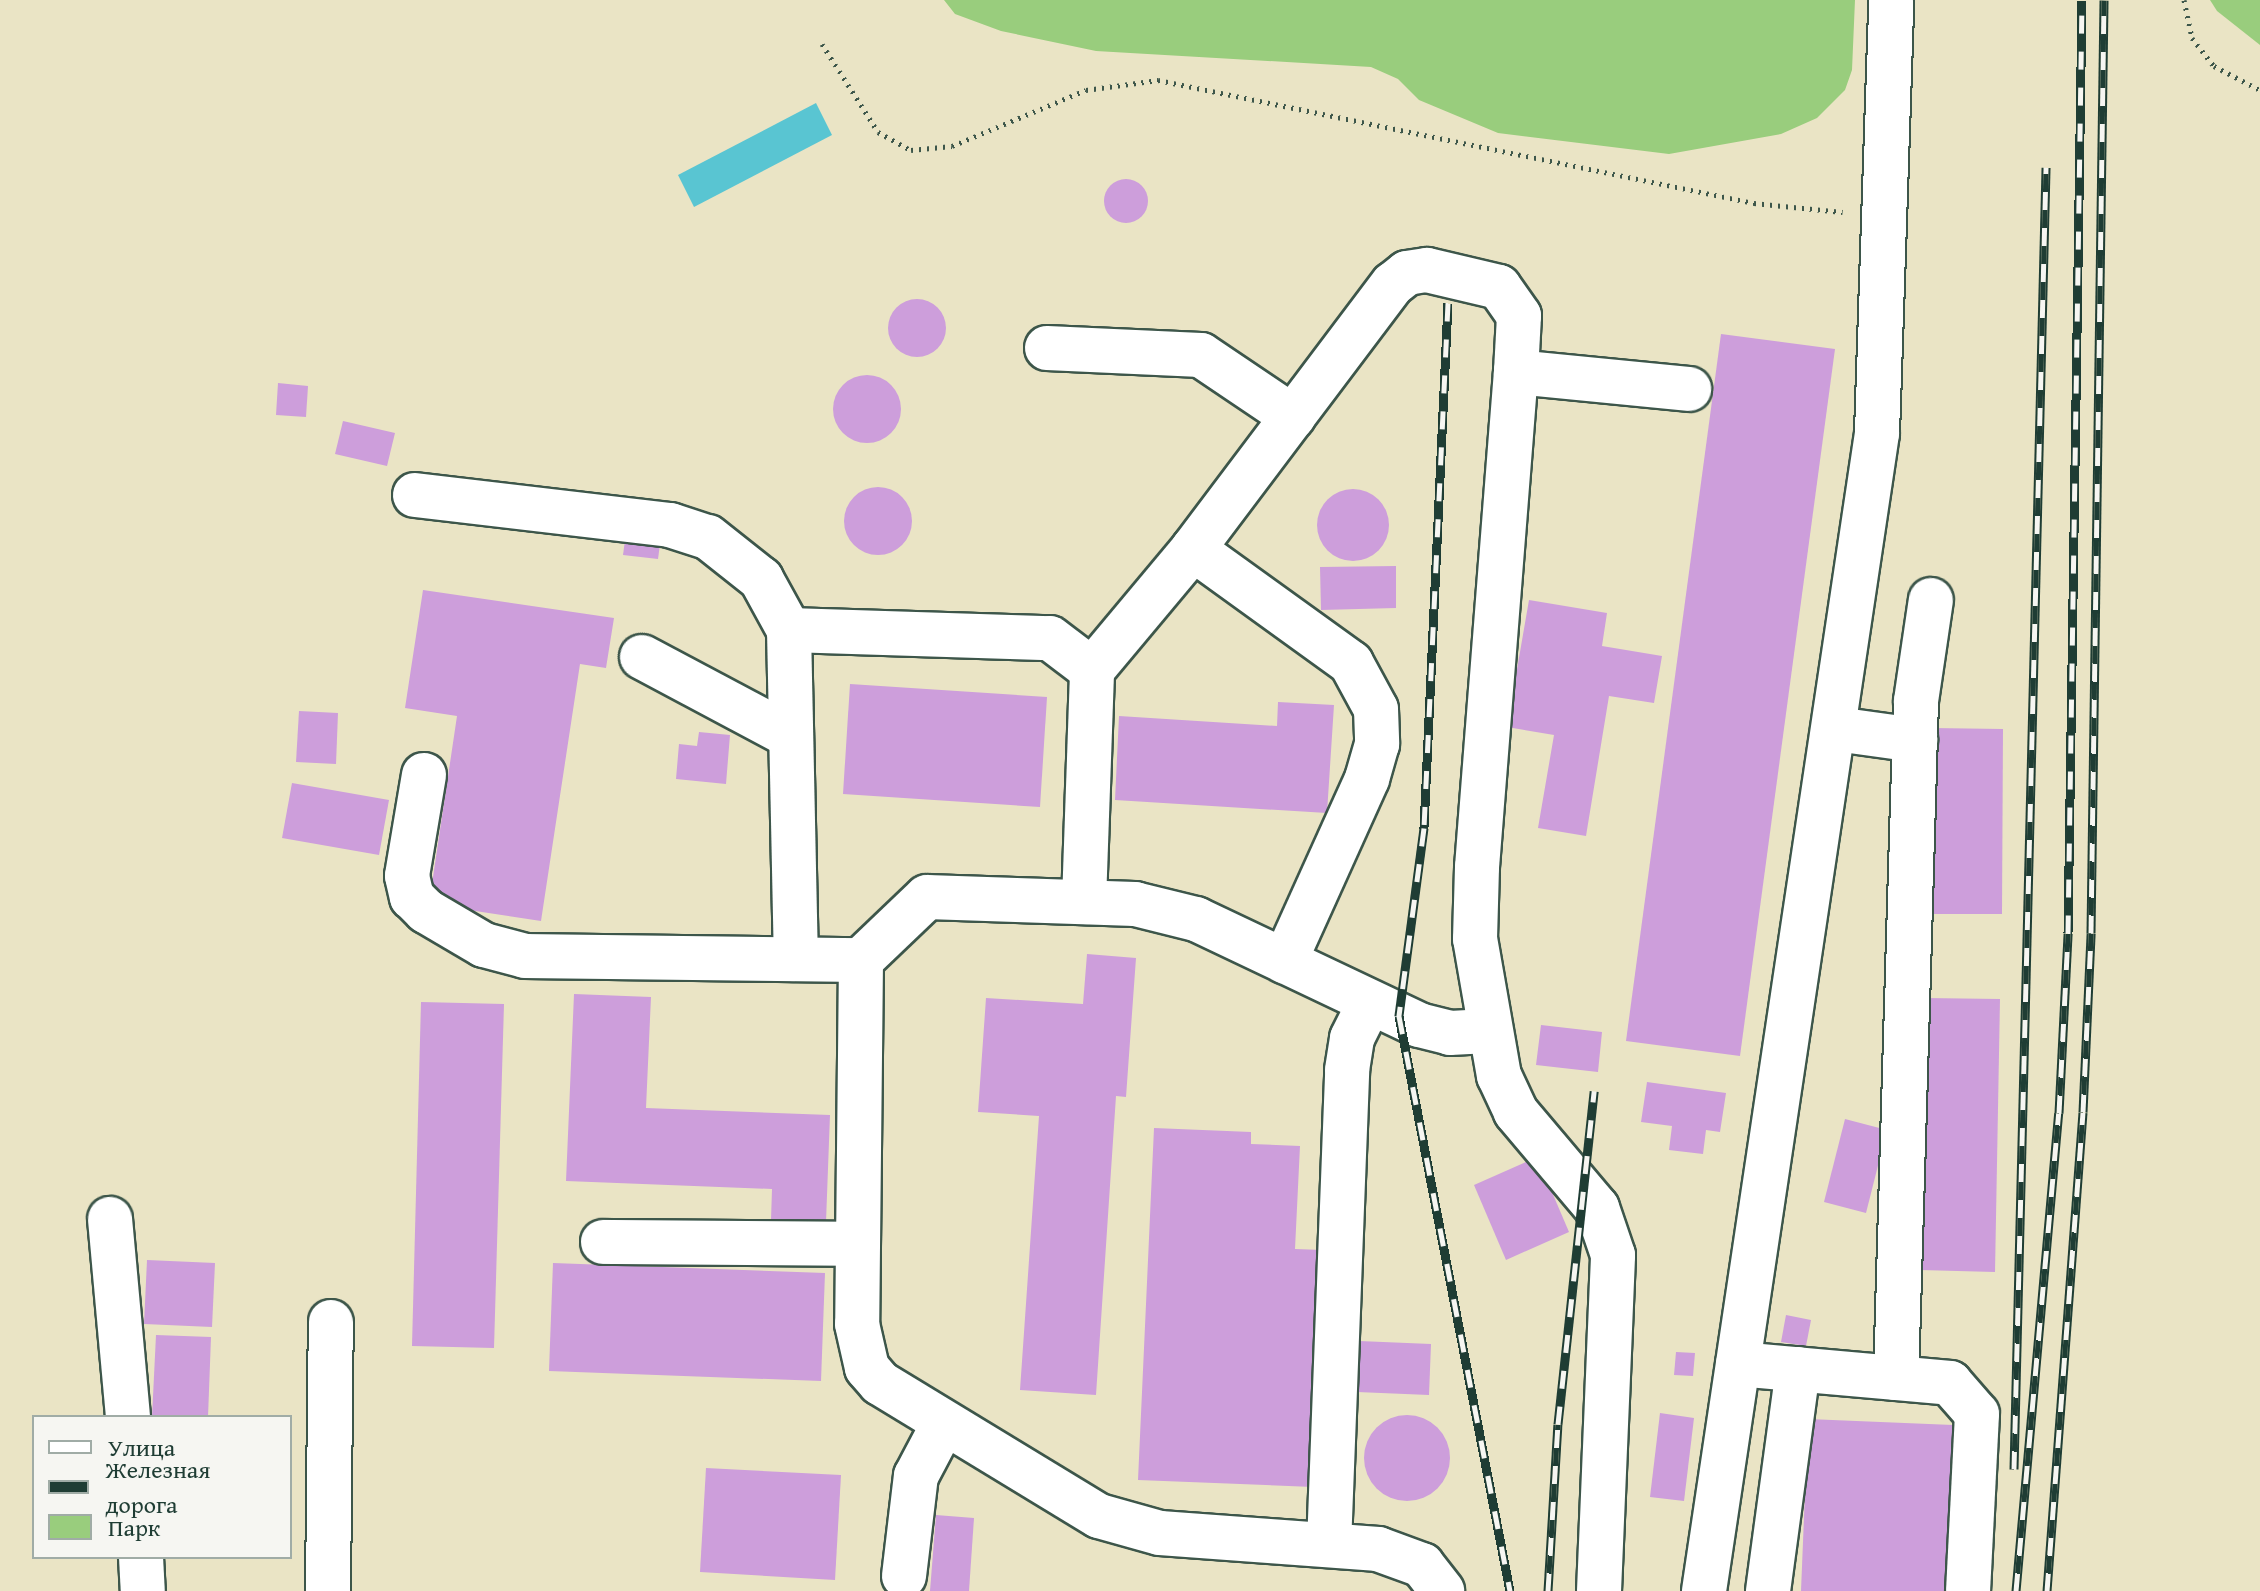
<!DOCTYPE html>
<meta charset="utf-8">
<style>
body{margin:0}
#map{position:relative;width:2260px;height:1591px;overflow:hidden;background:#eae4c5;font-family:"Gentium Book Plus",serif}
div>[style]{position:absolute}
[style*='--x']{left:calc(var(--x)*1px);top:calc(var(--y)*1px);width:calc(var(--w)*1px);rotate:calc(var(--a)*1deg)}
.green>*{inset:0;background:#99cd7d}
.water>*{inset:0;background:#59c5d2}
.building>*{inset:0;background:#cd9edb}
.round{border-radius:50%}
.path>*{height:5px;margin-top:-2.5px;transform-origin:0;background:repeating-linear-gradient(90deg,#3d564a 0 2px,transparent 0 8px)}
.roads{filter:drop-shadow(2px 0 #3d564a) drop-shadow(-2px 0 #3d564a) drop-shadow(0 2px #3d564a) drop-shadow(0 -2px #3d564a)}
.minor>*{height:44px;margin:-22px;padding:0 22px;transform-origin:22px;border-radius:22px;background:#fff}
.rail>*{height:9px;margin-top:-4.5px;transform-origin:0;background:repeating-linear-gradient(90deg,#f6f6f2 0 18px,#1f3d34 0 36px);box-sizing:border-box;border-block:2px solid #1f3d34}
span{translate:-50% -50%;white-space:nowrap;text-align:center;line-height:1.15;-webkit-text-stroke:8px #f6f6f2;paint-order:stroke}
.legend{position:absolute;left:32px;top:1415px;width:260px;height:144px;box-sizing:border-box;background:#f6f6f2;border:2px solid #a0aca6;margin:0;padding:10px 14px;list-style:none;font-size:24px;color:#1f3d34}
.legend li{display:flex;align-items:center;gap:16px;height:40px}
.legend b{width:40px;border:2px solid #a0aca6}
</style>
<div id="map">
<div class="green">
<i style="clip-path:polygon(944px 0,1855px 0,1852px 70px,1845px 90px,1817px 118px,1781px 134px,1669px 154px,1498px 133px,1419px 100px,1398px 79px,1371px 67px,1096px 51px,1001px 31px,955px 14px)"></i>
<i style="clip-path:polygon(2210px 0,2260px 0,2260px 45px,2217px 11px)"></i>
</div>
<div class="water">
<i style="clip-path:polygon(816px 103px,832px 135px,694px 207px,678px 175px)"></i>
</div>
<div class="building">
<i class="round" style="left:1104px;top:179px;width:44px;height:44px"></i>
<i class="round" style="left:888px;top:299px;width:58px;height:58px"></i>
<i style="clip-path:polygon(1721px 334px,1835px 349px,1740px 1056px,1626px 1041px)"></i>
<i class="round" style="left:833px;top:375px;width:68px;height:68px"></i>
<i style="clip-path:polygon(278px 383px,308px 386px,306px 417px,276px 415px)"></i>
<i style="clip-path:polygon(343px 421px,395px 433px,387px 466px,335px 454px)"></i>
<i class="round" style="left:844px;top:487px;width:68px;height:68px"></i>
<i class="round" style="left:1317px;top:489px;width:72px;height:72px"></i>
<i style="clip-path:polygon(626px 533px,661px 537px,658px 559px,623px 555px)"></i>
<i style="clip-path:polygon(1396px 566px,1396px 608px,1321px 610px,1320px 567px)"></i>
<i style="clip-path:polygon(423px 590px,614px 618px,606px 668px,580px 664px,541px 921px,429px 904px,457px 716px,405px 708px)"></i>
<i style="clip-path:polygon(1529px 600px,1607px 613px,1602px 646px,1662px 656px,1654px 703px,1609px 696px,1586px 836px,1538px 828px,1554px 735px,1507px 727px)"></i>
<i style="clip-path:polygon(850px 684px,1047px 697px,1040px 807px,843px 794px)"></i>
<i style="clip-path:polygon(1278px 702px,1334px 705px,1327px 813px,1115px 800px,1119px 716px,1277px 726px)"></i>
<i style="clip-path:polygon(299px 711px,338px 713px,336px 764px,296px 762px)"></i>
<i style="clip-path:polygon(1932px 728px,2003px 729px,2002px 914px,1931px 914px)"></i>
<i style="clip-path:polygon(699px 732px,730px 735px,726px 784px,676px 779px,679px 744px,697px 746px)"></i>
<i style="clip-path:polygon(292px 783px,389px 800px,379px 855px,282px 838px)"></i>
<i style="clip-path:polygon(1087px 954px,1136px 958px,1126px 1097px,1116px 1096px,1096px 1395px,1020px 1390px,1039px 1116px,978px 1112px,986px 998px,1083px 1004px)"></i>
<i style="clip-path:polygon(574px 994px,651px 997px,646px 1108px,830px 1115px,826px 1222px,771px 1220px,772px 1189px,566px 1181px)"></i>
<i style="clip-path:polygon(1925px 998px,2000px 999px,1995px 1272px,1920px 1270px)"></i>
<i style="clip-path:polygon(421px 1002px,504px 1004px,494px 1348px,412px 1346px)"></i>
<i style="clip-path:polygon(1541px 1025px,1602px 1032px,1598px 1072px,1536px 1065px)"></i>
<i style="clip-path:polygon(1647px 1082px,1726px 1093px,1720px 1132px,1706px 1130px,1703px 1154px,1669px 1150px,1672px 1126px,1641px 1122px)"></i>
<i style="clip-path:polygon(1845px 1119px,1887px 1130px,1866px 1213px,1824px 1202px)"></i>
<i style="clip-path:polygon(1154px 1128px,1251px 1132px,1251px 1144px,1300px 1146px,1295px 1249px,1323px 1250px,1313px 1487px,1138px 1480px)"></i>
<i style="clip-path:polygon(1537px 1157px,1569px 1232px,1506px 1260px,1474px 1185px)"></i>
<i style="clip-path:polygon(147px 1260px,215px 1263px,212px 1327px,144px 1324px)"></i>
<i style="clip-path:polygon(553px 1263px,825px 1273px,821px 1381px,549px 1371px)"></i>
<i style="clip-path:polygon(1786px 1315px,1811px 1320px,1806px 1346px,1781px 1342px)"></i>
<i style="clip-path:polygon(156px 1335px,211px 1337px,208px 1417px,152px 1417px)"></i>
<i style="clip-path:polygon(1359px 1341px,1431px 1344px,1429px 1395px,1357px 1392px)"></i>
<i style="clip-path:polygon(1676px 1352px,1695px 1353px,1693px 1376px,1674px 1375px)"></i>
<i style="clip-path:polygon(1660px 1413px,1694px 1418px,1684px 1501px,1650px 1497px)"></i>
<i class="round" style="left:1364px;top:1415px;width:86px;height:86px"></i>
<i style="clip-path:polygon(1808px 1419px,1953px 1425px,1946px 1591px,1801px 1591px)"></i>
<i style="clip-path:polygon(706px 1468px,841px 1475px,835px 1580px,700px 1572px)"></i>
<i style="clip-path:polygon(936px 1515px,974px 1518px,969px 1591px,930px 1591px)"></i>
</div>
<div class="path">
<i style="--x:2184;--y:0;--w:39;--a:78"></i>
<i style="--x:2192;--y:38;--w:36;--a:52"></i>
<i style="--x:2214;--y:66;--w:52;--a:27.6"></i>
<i style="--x:822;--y:44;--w:104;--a:57.5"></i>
<i style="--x:878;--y:132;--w:38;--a:29"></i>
<i style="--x:911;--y:150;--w:41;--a:-5.6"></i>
<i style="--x:952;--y:146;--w:145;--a:-22.7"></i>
<i style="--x:1086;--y:90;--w:73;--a:-7.9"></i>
<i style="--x:1158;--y:80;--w:609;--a:11.66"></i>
<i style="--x:1754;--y:203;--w:89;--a:5.8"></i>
</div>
<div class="roads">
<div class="minor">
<i style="--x:1047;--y:348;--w:154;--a:2.6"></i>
<i style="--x:1201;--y:355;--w:111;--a:34"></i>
<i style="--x:415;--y:495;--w:257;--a:6.7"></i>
<i style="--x:670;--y:525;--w:40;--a:18"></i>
<i style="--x:708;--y:537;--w:68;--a:38.4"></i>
<i style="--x:761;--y:579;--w:58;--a:61.2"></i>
<i style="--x:789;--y:630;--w:329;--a:88.8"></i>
<i style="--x:1193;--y:549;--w:195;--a:35.8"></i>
<i style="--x:1351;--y:663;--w:52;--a:61.5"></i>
<i style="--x:1376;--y:709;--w:35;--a:88"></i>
<i style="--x:1377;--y:744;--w:36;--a:106"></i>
<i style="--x:1367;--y:779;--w:200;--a:114.3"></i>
<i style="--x:789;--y:630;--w:261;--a:1.8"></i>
<i style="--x:1050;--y:638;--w:53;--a:37.3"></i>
<i style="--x:642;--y:657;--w:166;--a:28"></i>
<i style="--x:1836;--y:729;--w:80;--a:7.9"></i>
<i style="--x:424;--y:775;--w:102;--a:99.6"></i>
<i style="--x:407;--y:876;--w:22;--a:77"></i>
<i style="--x:412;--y:897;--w:20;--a:45"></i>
<i style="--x:426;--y:911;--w:67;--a:30.4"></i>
<i style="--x:484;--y:945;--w:42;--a:15"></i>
<i style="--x:525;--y:956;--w:336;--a:0.7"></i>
<i style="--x:861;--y:960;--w:364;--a:90.6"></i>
<i style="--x:857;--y:1324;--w:45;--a:77.2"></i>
<i style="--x:867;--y:1368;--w:20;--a:49"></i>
<i style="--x:880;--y:1383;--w:256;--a:31.3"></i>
<i style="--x:1099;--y:1516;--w:63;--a:15.6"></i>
<i style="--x:1160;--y:1533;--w:219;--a:4.2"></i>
<i style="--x:1378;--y:1549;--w:47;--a:20"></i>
<i style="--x:1422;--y:1565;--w:33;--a:52"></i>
<i style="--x:1084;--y:902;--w:232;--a:-88"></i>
<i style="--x:1092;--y:670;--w:158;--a:-50.1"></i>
<i style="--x:1193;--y:549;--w:332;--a:-53"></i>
<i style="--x:1393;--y:284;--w:18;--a:-38"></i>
<i style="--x:1407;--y:273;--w:20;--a:-9"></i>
<i style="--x:1427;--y:270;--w:74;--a:13.3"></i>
<i style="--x:1499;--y:287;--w:35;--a:55"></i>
<i style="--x:1519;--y:316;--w:56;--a:93.1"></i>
<i style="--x:861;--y:960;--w:91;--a:-43.7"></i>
<i style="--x:927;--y:897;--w:208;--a:1.9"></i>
<i style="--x:1135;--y:904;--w:63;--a:13.8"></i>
<i style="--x:1196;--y:919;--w:247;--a:25.4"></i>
<i style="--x:1419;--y:1025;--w:32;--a:14"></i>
<i style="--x:1450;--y:1033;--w:38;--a:-3"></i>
<i style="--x:110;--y:1219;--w:199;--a:84.8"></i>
<i style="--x:603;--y:1242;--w:255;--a:0.4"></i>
<i style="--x:1738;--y:1364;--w:213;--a:5.1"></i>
<i style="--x:1950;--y:1383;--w:41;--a:48.9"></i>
<i style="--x:1977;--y:1414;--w:177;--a:92.9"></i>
<i style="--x:1896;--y:1378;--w:677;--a:-88.31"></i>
<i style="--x:1916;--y:701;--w:102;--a:-81.6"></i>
<i style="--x:1329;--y:1545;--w:475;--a:-87.8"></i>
<i style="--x:1347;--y:1070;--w:32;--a:-81"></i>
<i style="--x:1352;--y:1038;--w:40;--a:-63.4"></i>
<i style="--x:141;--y:1557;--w:34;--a:87"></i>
<i style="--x:904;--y:1576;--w:101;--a:-83.2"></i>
<i style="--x:916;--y:1476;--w:60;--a:-62.2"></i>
<i style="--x:328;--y:1591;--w:269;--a:-89.4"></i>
<i style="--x:1599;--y:1591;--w:336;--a:-87.6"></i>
<i style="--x:1613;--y:1255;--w:50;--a:-108.8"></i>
<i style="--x:1597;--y:1208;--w:126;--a:-130.2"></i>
<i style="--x:1516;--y:1112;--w:40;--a:-115"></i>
<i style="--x:1499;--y:1076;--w:139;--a:-99.9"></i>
<i style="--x:1475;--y:939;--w:72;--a:-88.4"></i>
<i style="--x:1477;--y:867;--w:497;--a:-85.5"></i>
<i style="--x:1516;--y:372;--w:174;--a:5.6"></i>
<i style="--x:1704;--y:1591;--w:1171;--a:-81.5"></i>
<i style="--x:1877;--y:433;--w:433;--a:-88.1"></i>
<i style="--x:1768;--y:1591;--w:224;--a:-82.3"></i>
</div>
</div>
<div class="rail">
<i style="--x:1448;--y:303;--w:526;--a:92.62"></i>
<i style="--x:1424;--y:828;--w:190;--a:97.6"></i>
<i style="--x:1399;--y:1016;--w:586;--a:79.07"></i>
<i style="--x:2014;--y:1469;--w:1302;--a:-88.59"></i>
<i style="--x:1548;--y:1591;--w:167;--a:-86.6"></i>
<i style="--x:1558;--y:1424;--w:335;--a:-83.8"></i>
<i style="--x:2016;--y:1591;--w:480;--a:-84.9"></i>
<i style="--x:2059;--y:1113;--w:180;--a:-87.1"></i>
<i style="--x:2068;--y:933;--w:933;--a:-89.14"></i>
<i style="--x:2047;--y:1591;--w:480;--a:-85.7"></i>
<i style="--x:2083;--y:1112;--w:179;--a:-87.4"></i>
<i style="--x:2091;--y:933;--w:933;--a:-89.2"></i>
</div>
<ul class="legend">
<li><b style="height:10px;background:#fff"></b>Улица</li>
<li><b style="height:10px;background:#1f3d34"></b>Железная дорога</li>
<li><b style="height:22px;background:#99cd7d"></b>Парк</li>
</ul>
</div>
